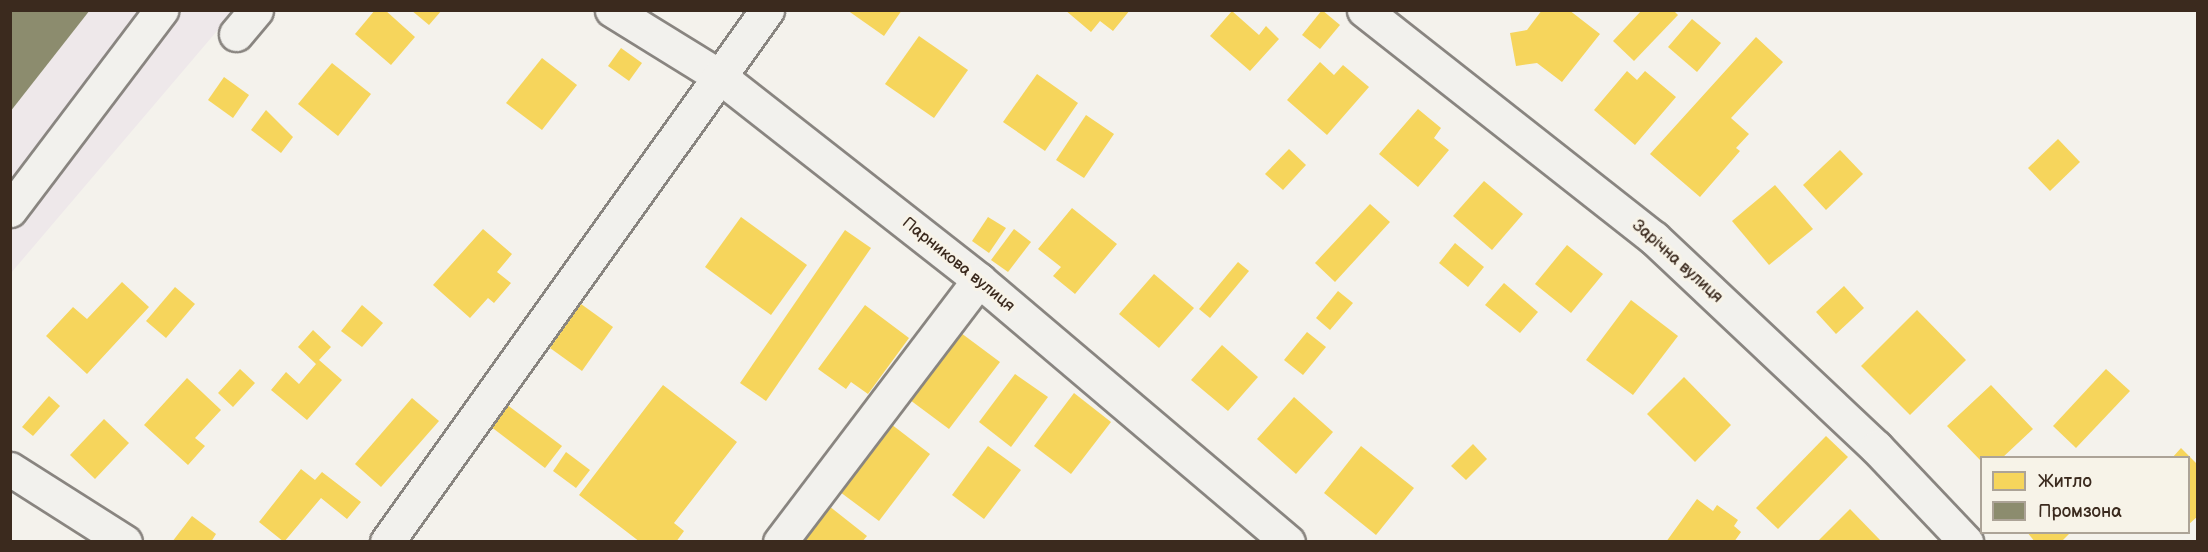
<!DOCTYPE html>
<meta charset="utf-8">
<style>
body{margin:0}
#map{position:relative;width:2208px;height:552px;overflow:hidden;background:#f4f2ec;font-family:"Balsamiq Sans",sans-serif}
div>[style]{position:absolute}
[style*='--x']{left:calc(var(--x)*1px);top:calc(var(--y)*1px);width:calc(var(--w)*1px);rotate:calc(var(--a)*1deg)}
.built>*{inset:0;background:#eee8ea}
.homes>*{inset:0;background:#f6d55c}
.industry>*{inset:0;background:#8c8c6e}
.roads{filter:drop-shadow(2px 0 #898580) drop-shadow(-2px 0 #898580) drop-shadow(0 2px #898580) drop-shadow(0 -2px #898580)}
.minor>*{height:33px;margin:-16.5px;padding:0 16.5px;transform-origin:16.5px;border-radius:16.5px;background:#f2f1ed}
span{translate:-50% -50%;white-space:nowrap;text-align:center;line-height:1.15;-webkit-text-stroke:6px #f7f3e8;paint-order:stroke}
.street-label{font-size:16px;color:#3b2a1e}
.frame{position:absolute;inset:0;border:12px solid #3b2a1e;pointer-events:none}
.legend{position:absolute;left:1980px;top:456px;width:210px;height:78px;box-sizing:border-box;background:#f7f3e8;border:2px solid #aca397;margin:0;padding:8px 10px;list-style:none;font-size:18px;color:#3b2a1e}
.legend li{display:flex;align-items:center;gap:12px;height:30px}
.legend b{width:30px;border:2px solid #aca397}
</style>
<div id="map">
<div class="built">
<i style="clip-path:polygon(11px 11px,234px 11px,11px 273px)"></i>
</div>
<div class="homes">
<i style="clip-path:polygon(375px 10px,385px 10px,415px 37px,391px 65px,355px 34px)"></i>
<i style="clip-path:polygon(411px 10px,442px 10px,429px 25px)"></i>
<i style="clip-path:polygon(847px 10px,902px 10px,884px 36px)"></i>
<i style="clip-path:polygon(1065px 10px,1130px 10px,1113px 31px,1100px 21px,1091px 32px)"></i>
<i style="clip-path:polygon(1322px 10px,1340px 25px,1320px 49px,1302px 35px)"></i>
<i style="clip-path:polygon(1542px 10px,1569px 10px,1600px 34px,1562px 82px,1537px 63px,1516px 66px,1510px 33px,1527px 30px)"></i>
<i style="clip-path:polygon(1642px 10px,1673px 10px,1678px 15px,1634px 61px,1613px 41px)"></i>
<i style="clip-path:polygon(1232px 11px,1259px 35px,1266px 26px,1279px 39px,1250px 71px,1210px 36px)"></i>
<i style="clip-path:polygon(1692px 19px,1721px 43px,1697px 72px,1668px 47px)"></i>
<i style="clip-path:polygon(919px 36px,968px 70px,934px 118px,885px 84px)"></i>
<i style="clip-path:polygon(1756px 37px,1783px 62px,1731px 118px,1749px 134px,1736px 148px,1740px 151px,1700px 197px,1650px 154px)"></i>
<i style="clip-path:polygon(621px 48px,642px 63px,629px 81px,608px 66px)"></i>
<i style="clip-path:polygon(542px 58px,577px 85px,542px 130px,506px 103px)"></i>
<i style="clip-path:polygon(1320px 62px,1334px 75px,1343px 65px,1369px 87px,1327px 135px,1287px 100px)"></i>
<i style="clip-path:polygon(332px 63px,371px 94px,338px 136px,298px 104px)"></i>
<i style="clip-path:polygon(1627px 71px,1637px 80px,1645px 71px,1676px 97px,1635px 145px,1594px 110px)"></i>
<i style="clip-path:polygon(1037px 74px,1078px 103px,1045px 151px,1003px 122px)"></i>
<i style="clip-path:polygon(224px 77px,249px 95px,233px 118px,208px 100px)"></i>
<i style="clip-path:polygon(1418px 109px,1441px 128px,1434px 138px,1449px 150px,1418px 187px,1379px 154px)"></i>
<i style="clip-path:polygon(266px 110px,293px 137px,281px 153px,251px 130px)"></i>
<i style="clip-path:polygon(1086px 115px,1114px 134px,1084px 178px,1056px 160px)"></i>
<i style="clip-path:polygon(2058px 139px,2080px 162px,2050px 191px,2028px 168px)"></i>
<i style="clip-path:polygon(1289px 149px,1306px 165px,1283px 190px,1265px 174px)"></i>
<i style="clip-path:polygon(1840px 150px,1863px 174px,1826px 210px,1803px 185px)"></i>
<i style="clip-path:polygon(1484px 181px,1523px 214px,1492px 250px,1453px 216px)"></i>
<i style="clip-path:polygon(1775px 185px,1813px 229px,1769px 265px,1732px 221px)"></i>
<i style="clip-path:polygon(1370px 204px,1390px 222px,1335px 282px,1315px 263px)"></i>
<i style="clip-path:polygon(1072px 208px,1117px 244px,1075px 294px,1053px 276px,1061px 267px,1038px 249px)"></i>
<i style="clip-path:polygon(741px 217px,807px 265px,771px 315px,705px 267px)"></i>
<i style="clip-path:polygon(988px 217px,1006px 228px,989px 253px,972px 241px)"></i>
<i style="clip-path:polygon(483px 229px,512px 254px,497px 272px,511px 283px,494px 303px,488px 298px,470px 318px,433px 285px)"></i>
<i style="clip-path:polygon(1014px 229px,1031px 242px,1008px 272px,991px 260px)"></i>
<i style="clip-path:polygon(845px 230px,871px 248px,766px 401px,740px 383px)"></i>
<i style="clip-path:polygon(1455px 243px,1484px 267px,1468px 287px,1439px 263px)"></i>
<i style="clip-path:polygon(1567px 245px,1603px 274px,1571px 313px,1535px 284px)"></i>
<i style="clip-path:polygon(1238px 262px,1249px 271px,1210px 318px,1199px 309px)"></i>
<i style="clip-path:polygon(1154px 274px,1194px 308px,1159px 348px,1119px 314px)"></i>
<i style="clip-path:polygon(122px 282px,149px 307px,87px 374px,46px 336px,73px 307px,87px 319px)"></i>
<i style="clip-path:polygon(1504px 283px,1538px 312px,1520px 333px,1485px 305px)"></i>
<i style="clip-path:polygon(1844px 286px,1864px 308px,1836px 334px,1816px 312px)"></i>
<i style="clip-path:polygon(175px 287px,195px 304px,166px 338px,146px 321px)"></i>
<i style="clip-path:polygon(1338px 291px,1353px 303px,1330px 330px,1316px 318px)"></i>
<i style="clip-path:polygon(1631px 300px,1678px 336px,1633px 395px,1586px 360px)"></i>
<i style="clip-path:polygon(581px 304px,613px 327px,582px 371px,550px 348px)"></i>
<i style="clip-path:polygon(362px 305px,383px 323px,362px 347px,341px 331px)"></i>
<i style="clip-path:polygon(865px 305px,909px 338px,868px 394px,851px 382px,846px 389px,818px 369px)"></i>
<i style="clip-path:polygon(1917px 310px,1966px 360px,1910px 415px,1861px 366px)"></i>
<i style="clip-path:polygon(313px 330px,331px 347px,319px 360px,342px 380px,307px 420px,271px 390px,286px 372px,299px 384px,316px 364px,298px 347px)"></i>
<i style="clip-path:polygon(1307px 332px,1326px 347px,1303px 375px,1284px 360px)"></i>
<i style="clip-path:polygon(961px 333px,1000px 362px,949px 429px,910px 400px)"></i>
<i style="clip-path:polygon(1222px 345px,1258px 377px,1228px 411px,1191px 380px)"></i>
<i style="clip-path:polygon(240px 369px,255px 383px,233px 407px,218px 393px)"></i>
<i style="clip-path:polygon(2106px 369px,2130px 391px,2076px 448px,2053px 426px)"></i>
<i style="clip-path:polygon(1015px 374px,1048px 397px,1011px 447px,979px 422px)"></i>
<i style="clip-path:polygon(1684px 377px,1731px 425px,1695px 462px,1647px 414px)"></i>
<i style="clip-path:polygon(187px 378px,221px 410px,195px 438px,205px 446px,188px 465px,144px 425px)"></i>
<i style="clip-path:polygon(663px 385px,737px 442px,674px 523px,684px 531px,676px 542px,640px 542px,579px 495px)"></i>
<i style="clip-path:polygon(1991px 385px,2033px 429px,2002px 458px,1982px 458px,1982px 462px,1947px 426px)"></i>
<i style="clip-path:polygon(1074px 393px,1111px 422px,1071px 474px,1034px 446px)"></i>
<i style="clip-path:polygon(49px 396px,60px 406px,33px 436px,22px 427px)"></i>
<i style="clip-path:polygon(1294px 397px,1333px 432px,1296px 474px,1257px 439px)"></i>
<i style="clip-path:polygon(412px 398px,439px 421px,381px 487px,355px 464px)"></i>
<i style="clip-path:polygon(506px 404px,562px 446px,545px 468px,490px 426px)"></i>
<i style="clip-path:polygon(104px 419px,129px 443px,95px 479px,70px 455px)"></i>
<i style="clip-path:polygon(891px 424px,930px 454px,879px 521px,840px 492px)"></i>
<i style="clip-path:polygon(1826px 436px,1848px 457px,1778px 529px,1756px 508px)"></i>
<i style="clip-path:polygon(1473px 444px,1487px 459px,1466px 480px,1451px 466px)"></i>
<i style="clip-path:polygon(988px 446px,1021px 470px,984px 519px,952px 495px)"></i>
<i style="clip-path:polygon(1361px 446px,1414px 488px,1376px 535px,1324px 493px)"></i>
<i style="clip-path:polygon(2181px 448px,2198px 465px,2198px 516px,2188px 525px,2188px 458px,2172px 458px)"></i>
<i style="clip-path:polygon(566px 452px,590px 470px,576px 488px,553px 471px)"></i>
<i style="clip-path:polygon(301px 469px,315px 480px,322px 472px,361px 502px,347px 519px,321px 498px,284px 542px,259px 522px)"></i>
<i style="clip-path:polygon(1697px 499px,1713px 511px,1717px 505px,1738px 520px,1734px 526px,1741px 532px,1734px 542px,1666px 542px)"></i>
<i style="clip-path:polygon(829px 506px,867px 536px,862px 542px,802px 542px)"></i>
<i style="clip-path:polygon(1850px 509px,1882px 542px,1817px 542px)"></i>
<i style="clip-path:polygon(192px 516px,216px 534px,211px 542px,172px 542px)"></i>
<i style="clip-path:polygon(2027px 532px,2071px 532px,2061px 542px,2035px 542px)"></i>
</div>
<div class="industry">
<i style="clip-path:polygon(10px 10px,90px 10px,10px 112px)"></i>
</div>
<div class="roads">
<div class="minor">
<i style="--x:612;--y:10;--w:126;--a:31.7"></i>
<i style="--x:719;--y:76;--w:330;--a:38.1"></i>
<i style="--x:979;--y:280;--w:405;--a:40.3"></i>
<i style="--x:1364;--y:10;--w:369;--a:38.2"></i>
<i style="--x:1654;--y:238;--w:305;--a:43.3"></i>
<i style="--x:1876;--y:447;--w:131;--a:46.5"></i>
<i style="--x:236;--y:34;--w:31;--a:-50"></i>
<i style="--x:10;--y:210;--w:251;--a:-52.9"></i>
<i style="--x:10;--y:469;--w:136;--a:32.4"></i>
<i style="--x:387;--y:542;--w:654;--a:-54.46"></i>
<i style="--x:780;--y:542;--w:329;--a:-52.8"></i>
</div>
</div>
<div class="street-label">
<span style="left:1677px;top:262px;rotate:42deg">Зарічна вулиця</span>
<span style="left:958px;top:265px;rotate:39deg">Парникова вулиця</span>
</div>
<div class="frame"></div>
<ul class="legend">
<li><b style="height:16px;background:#f6d55c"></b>Житло</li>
<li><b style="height:16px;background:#8c8c6e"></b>Промзона</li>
</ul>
</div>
